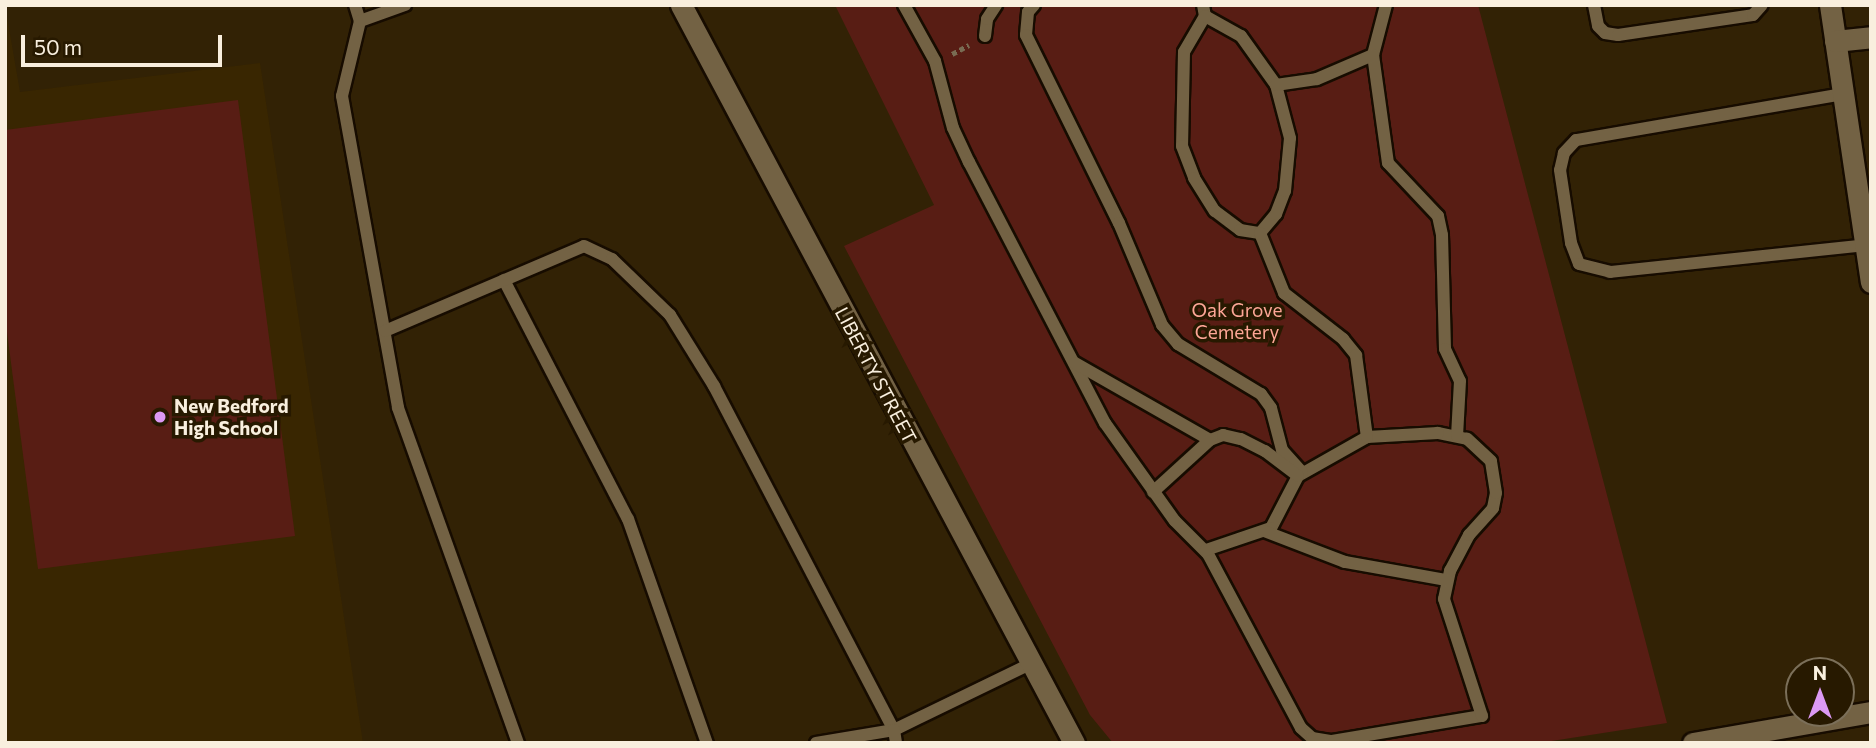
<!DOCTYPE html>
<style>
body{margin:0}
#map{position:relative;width:1876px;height:748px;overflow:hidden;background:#322205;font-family:Commissioner,sans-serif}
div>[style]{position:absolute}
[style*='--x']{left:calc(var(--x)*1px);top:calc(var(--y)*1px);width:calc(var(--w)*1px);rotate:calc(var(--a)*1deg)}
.built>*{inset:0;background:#392601}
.green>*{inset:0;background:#581d14}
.path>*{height:4.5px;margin-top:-2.25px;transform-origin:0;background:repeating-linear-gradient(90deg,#796c53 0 5px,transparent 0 8.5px)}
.roads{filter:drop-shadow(2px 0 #170c00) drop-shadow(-2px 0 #170c00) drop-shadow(0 2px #170c00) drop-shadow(0 -2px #170c00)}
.service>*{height:12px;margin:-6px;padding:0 6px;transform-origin:6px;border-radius:6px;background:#736244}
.minor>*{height:21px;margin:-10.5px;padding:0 10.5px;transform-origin:10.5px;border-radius:10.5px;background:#736244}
.dots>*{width:19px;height:19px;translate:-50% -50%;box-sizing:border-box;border:4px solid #271900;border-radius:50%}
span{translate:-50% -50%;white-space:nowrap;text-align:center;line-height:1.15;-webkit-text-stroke:7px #271900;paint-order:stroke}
.park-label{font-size:19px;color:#fda696}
.street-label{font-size:19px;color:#f9efde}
.poi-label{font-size:19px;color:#f9efde;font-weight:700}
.left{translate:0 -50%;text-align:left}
.frame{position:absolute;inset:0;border:7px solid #f9efde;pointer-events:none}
.north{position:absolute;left:1785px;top:657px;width:70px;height:70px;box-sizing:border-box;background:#271900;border:2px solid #7b6f59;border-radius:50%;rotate:0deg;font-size:19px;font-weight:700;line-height:28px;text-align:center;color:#f9efde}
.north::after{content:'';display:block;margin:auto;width:24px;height:32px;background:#dc99f4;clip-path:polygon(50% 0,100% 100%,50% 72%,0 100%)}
.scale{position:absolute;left:21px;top:35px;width:201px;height:32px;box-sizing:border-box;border:4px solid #f9efde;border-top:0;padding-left:9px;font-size:21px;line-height:24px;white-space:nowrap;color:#f9efde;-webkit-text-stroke:5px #271900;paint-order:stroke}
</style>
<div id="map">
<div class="built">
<i style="clip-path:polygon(5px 5px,20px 92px,260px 63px,363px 743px,5px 743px)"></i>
</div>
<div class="green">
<i style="clip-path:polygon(835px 5px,1478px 5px,1667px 723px,1539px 743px,1113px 743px,1090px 715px,844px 246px,934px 205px)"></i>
<i style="clip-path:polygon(238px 100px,295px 536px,38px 569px,5px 317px,5px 130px)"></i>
</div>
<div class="path">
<i style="--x:952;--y:54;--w:19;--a:-28"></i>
</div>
<div class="roads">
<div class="service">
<i style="--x:355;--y:5;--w:17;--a:73"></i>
<i style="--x:360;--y:21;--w:77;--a:103.5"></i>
<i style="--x:342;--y:96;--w:317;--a:79.8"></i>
<i style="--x:398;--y:408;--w:356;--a:70.3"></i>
<i style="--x:904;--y:5;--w:64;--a:61"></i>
<i style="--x:935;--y:61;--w:69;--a:75"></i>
<i style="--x:953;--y:128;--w:38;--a:65"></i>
<i style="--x:969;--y:162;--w:294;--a:62.5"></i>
<i style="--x:1105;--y:423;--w:120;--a:54.5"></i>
<i style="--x:1175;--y:521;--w:47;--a:45"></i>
<i style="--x:1208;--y:554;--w:197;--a:61.9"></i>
<i style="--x:1301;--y:728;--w:15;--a:42"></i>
<i style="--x:1312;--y:738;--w:20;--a:9"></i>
<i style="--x:1332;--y:741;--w:152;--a:-9.5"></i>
<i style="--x:1482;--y:716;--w:123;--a:-108"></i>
<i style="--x:1444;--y:599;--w:29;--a:-78"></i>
<i style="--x:1450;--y:571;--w:41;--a:-62.2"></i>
<i style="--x:1469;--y:535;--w:36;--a:-48"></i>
<i style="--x:1493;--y:508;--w:15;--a:-79"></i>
<i style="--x:1496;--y:493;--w:32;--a:-99"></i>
<i style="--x:1491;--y:461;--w:33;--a:-137"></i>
<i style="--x:1467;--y:439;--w:30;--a:-168"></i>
<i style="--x:1438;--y:433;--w:71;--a:176.8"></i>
<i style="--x:1367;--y:437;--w:79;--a:150.5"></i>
<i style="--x:1298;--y:476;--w:59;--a:117.4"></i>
<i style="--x:1271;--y:528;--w:69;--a:161.3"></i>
<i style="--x:1034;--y:5;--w:9;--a:131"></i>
<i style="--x:1028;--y:12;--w:23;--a:95"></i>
<i style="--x:1026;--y:35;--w:210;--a:63.7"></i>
<i style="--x:1119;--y:223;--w:111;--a:67.1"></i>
<i style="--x:1162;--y:325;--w:25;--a:50"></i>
<i style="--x:1178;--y:344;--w:97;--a:31.1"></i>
<i style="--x:1261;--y:394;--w:17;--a:54"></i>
<i style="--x:1271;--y:408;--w:43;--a:75.3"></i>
<i style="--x:1282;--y:450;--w:30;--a:48"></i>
<i style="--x:1203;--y:5;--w:11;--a:80"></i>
<i style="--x:1205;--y:16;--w:42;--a:120.3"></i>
<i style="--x:1184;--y:52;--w:94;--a:91.2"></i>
<i style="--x:1182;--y:146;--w:34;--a:69"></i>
<i style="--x:1194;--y:178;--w:39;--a:58"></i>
<i style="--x:1215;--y:211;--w:31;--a:37"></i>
<i style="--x:1240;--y:230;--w:20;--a:9"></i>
<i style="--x:1260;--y:233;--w:25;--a:-50"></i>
<i style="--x:1276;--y:214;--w:25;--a:-69"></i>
<i style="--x:1285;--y:191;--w:53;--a:-84.6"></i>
<i style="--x:1290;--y:138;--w:55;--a:-104.8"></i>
<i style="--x:1386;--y:5;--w:52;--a:104.6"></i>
<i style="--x:1373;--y:55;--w:109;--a:82.1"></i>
<i style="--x:1388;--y:163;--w:73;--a:46.7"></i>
<i style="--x:1438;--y:216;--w:19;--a:78"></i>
<i style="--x:1442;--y:235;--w:114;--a:88.5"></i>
<i style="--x:1445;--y:349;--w:35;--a:65"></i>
<i style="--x:1460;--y:381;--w:55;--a:93.1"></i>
<i style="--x:1594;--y:5;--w:21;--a:79"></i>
<i style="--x:1598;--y:26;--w:10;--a:45"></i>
<i style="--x:1605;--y:33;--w:13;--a:9"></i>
<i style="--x:1618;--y:35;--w:136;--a:-8.4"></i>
<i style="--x:1753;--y:15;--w:13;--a:-48"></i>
<i style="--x:1205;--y:16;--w:41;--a:29.1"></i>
<i style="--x:1241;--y:36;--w:60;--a:54.5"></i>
<i style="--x:1276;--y:85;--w:41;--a:-8.3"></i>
<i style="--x:1317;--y:79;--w:61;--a:-23.2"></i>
<i style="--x:360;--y:21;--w:48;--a:-19.6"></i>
<i style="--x:985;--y:36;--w:17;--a:-83"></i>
<i style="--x:987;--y:19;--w:17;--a:-57"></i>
<i style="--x:1843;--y:94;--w:271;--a:170.2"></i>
<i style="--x:1576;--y:140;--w:18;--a:133"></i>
<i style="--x:1564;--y:153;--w:17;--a:103"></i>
<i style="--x:1560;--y:170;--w:74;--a:81.4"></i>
<i style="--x:1571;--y:243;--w:22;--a:69"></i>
<i style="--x:1579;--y:264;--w:32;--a:14"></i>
<i style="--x:1610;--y:272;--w:256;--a:-6"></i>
<i style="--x:1260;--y:233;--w:65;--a:68.2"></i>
<i style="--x:1284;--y:293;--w:75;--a:37.9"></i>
<i style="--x:1343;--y:339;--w:21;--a:51"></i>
<i style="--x:1356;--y:355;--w:83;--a:82.4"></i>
<i style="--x:504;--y:280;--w:269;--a:62.6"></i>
<i style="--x:628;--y:519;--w:238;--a:70.6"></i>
<i style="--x:385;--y:331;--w:216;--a:-23.1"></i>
<i style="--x:584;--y:246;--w:31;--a:25"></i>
<i style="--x:612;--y:259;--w:81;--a:44"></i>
<i style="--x:670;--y:315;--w:84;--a:58.2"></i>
<i style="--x:714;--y:386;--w:388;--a:62.4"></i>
<i style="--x:894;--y:730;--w:151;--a:-25.9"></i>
<i style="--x:1075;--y:363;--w:155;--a:29.7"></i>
<i style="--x:1210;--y:440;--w:14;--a:-21"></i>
<i style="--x:1223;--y:435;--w:18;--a:13"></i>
<i style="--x:1241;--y:439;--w:27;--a:27"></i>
<i style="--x:1265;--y:451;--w:41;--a:37.1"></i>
<i style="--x:1153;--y:492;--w:77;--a:-42.4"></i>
<i style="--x:1264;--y:531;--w:87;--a:20.9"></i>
<i style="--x:1345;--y:562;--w:103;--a:10.1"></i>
<i style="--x:816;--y:743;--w:79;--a:-9.5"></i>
<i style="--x:894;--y:730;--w:13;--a:81"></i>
</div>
<div class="minor">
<i style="--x:681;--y:5;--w:836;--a:61.96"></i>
<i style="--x:1830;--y:5;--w:280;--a:81.6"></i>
<i style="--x:1835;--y:41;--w:36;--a:-6"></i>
<i style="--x:1693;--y:743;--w:181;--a:-9.9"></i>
</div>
</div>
<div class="dots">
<i style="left:160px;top:417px;background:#dc99f4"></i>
</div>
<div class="park-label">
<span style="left:1237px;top:321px">Oak Grove<br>Cemetery</span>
</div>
<div class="street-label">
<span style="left:876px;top:375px;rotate:62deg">LIBERTY STREET</span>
</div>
<div class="poi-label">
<span class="left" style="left:174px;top:417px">New Bedford<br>High School</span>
</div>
<div class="frame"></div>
<div class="north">N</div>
<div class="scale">50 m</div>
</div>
